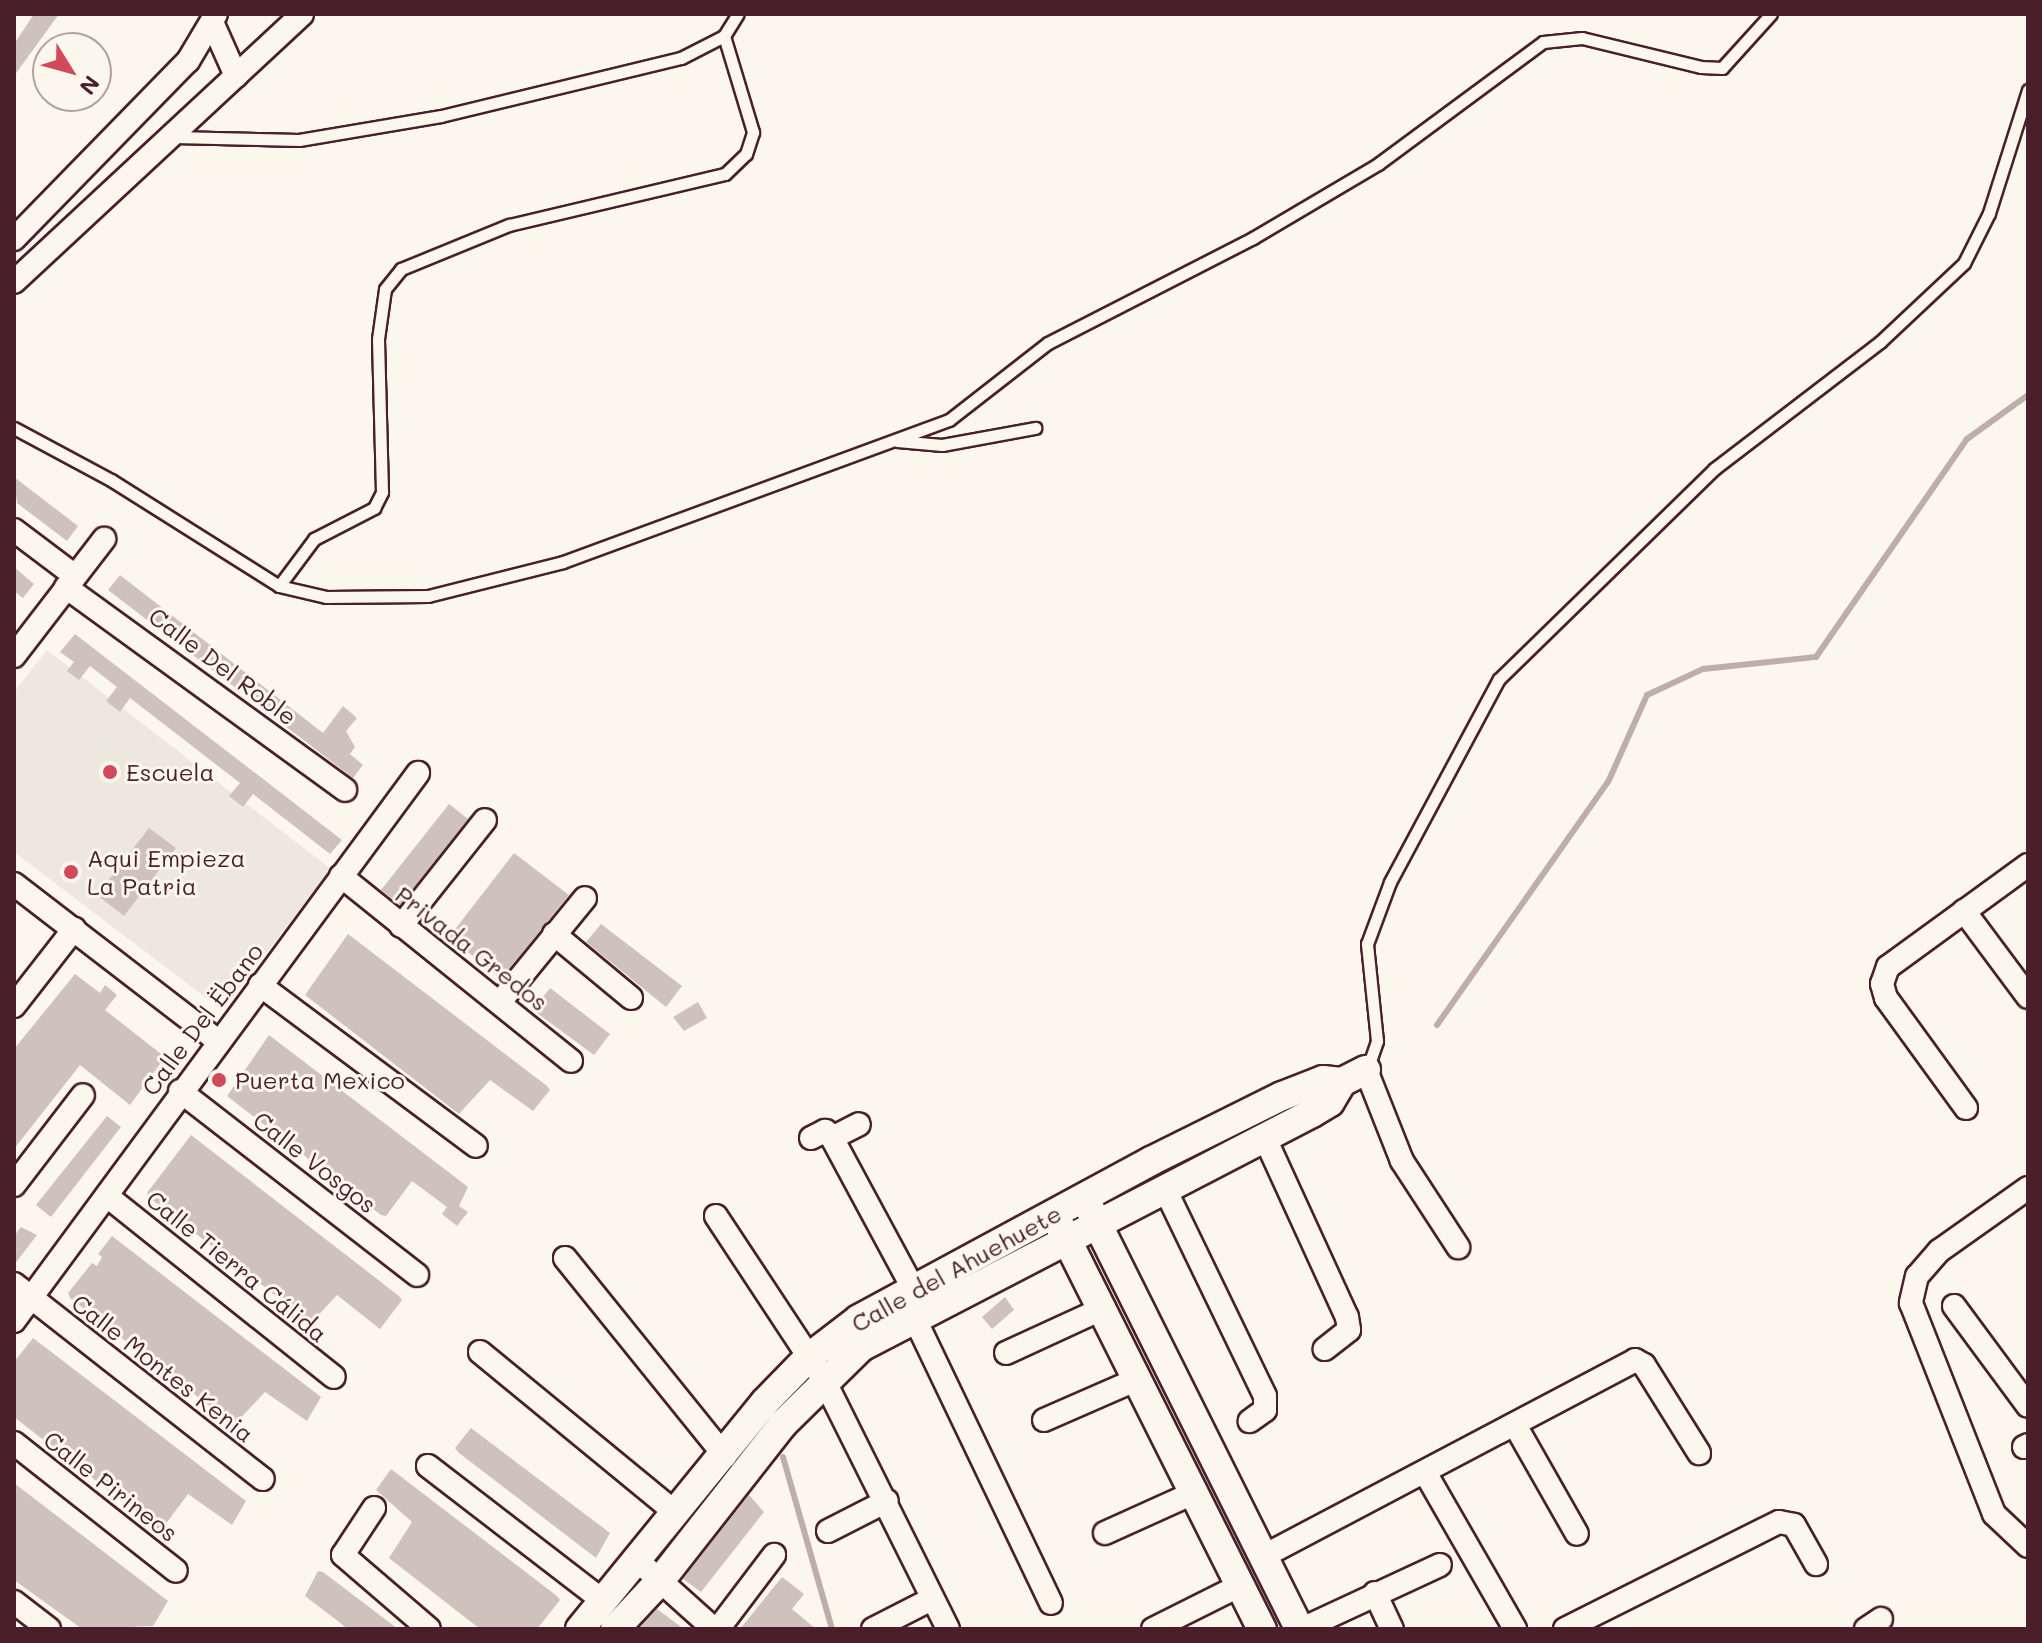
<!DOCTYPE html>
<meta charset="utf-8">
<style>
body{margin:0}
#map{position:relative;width:2042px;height:1643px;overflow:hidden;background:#fbf7ec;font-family:Mali,sans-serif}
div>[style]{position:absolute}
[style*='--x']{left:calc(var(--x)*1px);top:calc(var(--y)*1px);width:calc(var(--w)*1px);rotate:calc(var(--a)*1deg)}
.built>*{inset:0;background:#eee7de}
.stream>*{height:6px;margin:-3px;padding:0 3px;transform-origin:3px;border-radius:3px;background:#bfadaa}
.building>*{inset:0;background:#cfc2bc}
.roads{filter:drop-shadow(2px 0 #4a1f2b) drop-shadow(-2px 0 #4a1f2b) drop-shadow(0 2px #4a1f2b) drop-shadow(0 -2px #4a1f2b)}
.service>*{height:11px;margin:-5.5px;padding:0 5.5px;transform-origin:5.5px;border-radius:5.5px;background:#fbf7ec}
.minor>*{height:22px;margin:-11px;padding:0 11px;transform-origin:11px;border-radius:11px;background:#fbf7ec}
.tertiary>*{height:28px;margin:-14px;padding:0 14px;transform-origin:14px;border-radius:14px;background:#fbf7ec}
.dots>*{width:22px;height:22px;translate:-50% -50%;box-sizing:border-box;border:4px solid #fbf7ec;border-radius:50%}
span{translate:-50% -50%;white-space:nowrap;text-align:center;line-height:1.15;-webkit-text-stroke:6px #fbf7ec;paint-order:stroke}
.street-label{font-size:24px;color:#4a1f2b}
.poi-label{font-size:24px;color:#4a1f2b}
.left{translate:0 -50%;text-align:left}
.frame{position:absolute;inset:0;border:16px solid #4a1f2b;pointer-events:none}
.north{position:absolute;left:32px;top:32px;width:80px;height:80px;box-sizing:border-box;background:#fbf7ec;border:2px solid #b4a19f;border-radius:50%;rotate:127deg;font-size:22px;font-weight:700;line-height:32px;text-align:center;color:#4a1f2b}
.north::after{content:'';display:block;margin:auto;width:28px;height:36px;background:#d1495b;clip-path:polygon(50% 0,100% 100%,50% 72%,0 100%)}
</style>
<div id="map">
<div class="built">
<i style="clip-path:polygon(47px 650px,331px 869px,222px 1010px,14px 852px,14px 692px)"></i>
</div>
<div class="stream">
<i style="--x:1437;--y:1025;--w:299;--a:-54.9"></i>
<i style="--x:1609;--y:780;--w:93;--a:-65.9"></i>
<i style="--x:1647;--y:695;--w:62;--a:-24.9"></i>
<i style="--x:1703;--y:669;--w:114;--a:-6.1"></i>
<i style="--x:1816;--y:657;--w:265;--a:-55.3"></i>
<i style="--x:1967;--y:439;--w:75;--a:-35.8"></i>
<i style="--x:783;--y:1457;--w:179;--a:74.1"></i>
</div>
<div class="building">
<i style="clip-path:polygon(34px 14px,59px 14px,14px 76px,14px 44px)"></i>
<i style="clip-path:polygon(14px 477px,78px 526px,67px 541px,17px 503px)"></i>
<i style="clip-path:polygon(14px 567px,34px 584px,23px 598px,14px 591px)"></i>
<i style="clip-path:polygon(120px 575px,323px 733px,343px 706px,357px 718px,346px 731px,355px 747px,350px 754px,363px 765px,353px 778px,108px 590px)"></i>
<i style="clip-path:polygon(75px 634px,342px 840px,330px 854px,253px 794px,243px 807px,229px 796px,240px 783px,130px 698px,120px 712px,106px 701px,117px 687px,90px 666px,79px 680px,67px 671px,74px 662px,60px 652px)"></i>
<i style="clip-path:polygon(449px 804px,468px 819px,400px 905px,381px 890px)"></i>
<i style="clip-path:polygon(149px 828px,176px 848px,124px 916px,97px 895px)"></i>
<i style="clip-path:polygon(514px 853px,569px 895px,501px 979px,449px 937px)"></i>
<i style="clip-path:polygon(601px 924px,682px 986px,666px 1007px,586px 942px)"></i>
<i style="clip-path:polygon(348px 934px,547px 1086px,550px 1090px,533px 1111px,490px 1080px,459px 1114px,305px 995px)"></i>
<i style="clip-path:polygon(75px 974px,100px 993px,105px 985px,117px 995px,105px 1010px,165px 1057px,130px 1105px,80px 1065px,14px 1149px,14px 1049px)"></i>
<i style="clip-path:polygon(550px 988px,610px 1034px,594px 1055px,537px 1013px,534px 1009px)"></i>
<i style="clip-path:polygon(698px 1002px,707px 1018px,684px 1031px,673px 1017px)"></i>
<i style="clip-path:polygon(269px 1035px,468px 1187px,459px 1206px,468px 1212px,457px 1226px,442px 1214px,447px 1207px,412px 1181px,386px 1216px,381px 1215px,227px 1096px)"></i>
<i style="clip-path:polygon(107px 1116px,121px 1127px,51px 1217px,36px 1205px)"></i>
<i style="clip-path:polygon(191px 1135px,399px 1296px,402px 1300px,380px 1329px,337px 1295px,311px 1323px,151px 1199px,147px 1193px)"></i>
<i style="clip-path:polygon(21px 1227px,37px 1235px,14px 1265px,14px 1236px)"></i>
<i style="clip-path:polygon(112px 1236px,321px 1397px,307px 1421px,265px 1392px,234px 1425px,70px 1298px,68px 1293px,92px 1263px,97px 1266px,102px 1257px,98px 1254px)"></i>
<i style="clip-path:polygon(1005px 1297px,1014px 1310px,992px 1329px,982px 1317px)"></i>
<i style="clip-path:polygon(33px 1338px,246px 1501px,232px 1525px,188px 1494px,162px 1529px,157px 1528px,14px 1417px,14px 1362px)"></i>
<i style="clip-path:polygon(471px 1428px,610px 1533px,596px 1558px,459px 1453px,455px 1448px)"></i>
<i style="clip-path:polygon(391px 1469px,557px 1596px,560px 1600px,537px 1629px,480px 1629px,389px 1558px,412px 1522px,376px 1490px)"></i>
<i style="clip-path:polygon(14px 1483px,168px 1601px,153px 1626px,82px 1629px,14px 1580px)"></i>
<i style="clip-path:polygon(749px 1495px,764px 1512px,701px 1592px,683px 1579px)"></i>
<i style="clip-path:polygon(318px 1571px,323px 1572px,398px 1629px,348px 1629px,305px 1596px)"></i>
<i style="clip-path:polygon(782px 1577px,804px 1594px,792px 1609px,816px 1629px,740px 1629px)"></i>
<i style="clip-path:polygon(657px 1609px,684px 1629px,638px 1629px)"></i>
</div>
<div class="roads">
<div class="service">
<i style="--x:174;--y:137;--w:125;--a:1.4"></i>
<i style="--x:299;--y:140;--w:144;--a:-9.6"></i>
<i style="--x:441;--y:116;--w:247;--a:-13.6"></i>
<i style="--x:681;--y:58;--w:48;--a:-27.1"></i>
<i style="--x:724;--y:36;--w:26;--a:-58"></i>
<i style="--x:14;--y:428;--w:110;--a:28.2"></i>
<i style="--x:111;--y:480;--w:199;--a:32.2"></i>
<i style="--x:279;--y:586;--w:48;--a:13.2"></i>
<i style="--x:326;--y:597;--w:102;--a:-0.6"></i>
<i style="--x:428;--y:596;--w:139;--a:-14.1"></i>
<i style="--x:563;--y:562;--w:411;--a:-20.2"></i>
<i style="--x:949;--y:420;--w:125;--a:-37.9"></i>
<i style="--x:1048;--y:343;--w:230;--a:-27.1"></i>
<i style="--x:1253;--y:238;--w:145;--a:-30.6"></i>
<i style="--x:1378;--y:164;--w:205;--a:-36.5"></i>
<i style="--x:1543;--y:42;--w:39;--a:-6"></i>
<i style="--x:1582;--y:38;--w:122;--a:13.7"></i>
<i style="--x:1701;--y:67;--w:21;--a:3"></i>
<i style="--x:1722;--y:68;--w:73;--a:-47.8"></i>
<i style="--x:897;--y:441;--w:45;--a:5.1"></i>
<i style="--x:942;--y:445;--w:95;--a:-10.4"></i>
<i style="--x:279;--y:586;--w:59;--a:-53.3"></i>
<i style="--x:314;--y:539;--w:68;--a:-27.3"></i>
<i style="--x:374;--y:508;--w:18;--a:-63"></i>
<i style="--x:382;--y:492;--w:153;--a:-91.5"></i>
<i style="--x:378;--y:339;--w:50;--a:-82"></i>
<i style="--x:385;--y:289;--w:26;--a:-51"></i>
<i style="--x:401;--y:269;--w:117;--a:-22.2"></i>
<i style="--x:509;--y:225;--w:222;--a:-13.3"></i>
<i style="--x:725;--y:174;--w:29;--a:-44"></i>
<i style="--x:746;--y:154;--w:23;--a:-72"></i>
<i style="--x:753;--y:132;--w:100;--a:-106.8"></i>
<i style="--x:1367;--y:1070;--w:31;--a:-71"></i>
<i style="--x:1377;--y:1041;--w:98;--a:-95.9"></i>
<i style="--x:1367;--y:944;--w:66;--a:-69.6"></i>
<i style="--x:1390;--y:882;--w:230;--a:-61.8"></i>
<i style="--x:1499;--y:679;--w:301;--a:-44.3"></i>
<i style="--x:1714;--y:469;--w:209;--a:-37.4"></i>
<i style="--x:1880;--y:342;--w:115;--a:-43.2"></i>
<i style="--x:1964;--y:263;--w:56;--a:-63.4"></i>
<i style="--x:1989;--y:213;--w:129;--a:-72.4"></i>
</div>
<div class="minor">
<i style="--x:212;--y:22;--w:59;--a:66"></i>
<i style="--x:14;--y:239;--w:249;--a:-45.7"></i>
<i style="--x:188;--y:61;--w:55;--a:-59.2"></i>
<i style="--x:14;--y:282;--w:393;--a:-42.9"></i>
<i style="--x:14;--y:530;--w:76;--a:37"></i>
<i style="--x:66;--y:587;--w:345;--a:36"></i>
<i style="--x:14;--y:656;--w:148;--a:-52.4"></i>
<i style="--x:341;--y:876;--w:295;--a:38.8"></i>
<i style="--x:14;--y:884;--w:257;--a:37.6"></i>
<i style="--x:1964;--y:911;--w:107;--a:53.3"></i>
<i style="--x:401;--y:926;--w:135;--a:-51.6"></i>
<i style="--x:554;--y:934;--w:100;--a:39.7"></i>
<i style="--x:260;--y:985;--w:269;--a:36.7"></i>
<i style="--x:500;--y:1002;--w:134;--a:-50.7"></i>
<i style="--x:14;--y:1006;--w:98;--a:-52.1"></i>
<i style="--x:1366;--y:1070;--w:98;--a:68.4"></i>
<i style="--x:1402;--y:1161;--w:103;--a:56.9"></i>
<i style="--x:180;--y:1091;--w:300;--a:37.8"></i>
<i style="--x:1966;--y:1108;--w:136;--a:-126"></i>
<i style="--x:1886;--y:998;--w:15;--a:-106"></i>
<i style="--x:1882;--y:984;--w:18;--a:-71"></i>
<i style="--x:1888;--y:967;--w:173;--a:-36.1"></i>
<i style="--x:1264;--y:1136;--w:199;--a:65.4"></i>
<i style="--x:1347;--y:1317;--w:13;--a:81"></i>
<i style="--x:1349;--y:1330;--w:31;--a:142"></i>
<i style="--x:811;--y:1138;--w:16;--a:-27"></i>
<i style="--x:825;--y:1131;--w:6;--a:31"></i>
<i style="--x:830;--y:1134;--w:175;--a:61.7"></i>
<i style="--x:832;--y:1138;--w:30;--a:-27"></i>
<i style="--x:14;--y:1185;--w:113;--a:-52.5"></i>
<i style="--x:1164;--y:1187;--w:232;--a:64.2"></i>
<i style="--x:1265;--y:1396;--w:14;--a:90"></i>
<i style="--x:1265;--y:1410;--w:19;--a:144"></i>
<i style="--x:2028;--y:1188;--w:109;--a:144.7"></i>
<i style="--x:1939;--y:1251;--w:33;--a:131"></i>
<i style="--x:1917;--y:1276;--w:28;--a:103"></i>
<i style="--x:1911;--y:1303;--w:227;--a:68.5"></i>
<i style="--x:1994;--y:1514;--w:47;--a:43.3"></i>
<i style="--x:107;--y:1196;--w:290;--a:38.6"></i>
<i style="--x:716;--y:1216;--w:196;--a:56.6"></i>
<i style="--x:824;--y:1380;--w:278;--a:63.5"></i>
<i style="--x:565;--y:1258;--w:255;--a:51.1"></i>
<i style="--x:14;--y:1284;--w:316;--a:38.1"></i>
<i style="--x:1954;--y:1306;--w:124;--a:53.5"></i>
<i style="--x:914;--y:1317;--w:317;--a:64.4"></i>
<i style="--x:14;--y:1321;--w:681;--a:-53.6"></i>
<i style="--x:480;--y:1352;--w:252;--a:39.4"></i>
<i style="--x:1006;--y:1353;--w:108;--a:-24.7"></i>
<i style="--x:1044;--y:1420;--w:103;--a:-23.6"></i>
<i style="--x:1515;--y:1425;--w:125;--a:60.4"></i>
<i style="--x:14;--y:1443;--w:206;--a:38.3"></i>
<i style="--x:2024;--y:1447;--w:4;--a:-27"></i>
<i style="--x:428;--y:1466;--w:221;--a:37.6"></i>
<i style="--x:1426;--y:1474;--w:179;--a:60.1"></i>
<i style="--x:374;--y:1508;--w:56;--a:123.4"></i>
<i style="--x:343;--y:1555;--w:113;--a:40.7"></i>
<i style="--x:828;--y:1531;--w:66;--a:-27"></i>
<i style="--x:1105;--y:1533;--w:100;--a:-24.3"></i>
<i style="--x:1262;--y:1557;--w:422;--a:-27.8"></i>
<i style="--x:1635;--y:1360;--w:10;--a:29"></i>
<i style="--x:1644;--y:1365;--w:104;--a:58"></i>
<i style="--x:637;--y:1560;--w:103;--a:41.9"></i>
<i style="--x:1375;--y:1593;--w:40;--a:65"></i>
<i style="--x:14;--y:1602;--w:44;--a:37.6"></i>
<i style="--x:718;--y:1629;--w:93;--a:-52.9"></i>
<i style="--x:873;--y:1629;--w:66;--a:-27"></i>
<i style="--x:1153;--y:1629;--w:96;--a:-26.6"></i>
<i style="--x:1302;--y:1629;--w:152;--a:-24.9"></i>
<i style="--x:1565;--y:1629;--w:239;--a:-26.6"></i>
<i style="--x:1779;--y:1522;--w:15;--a:11"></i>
<i style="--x:1794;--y:1525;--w:45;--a:60.6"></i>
<i style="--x:1866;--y:1629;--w:18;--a:-34"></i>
</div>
<div class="tertiary">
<i style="--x:1089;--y:1207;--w:471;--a:63.5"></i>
<i style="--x:1060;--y:1226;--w:451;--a:63.4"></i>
<i style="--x:580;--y:1629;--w:293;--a:-50.8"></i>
<i style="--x:765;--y:1402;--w:62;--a:-45.7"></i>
<i style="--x:808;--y:1358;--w:64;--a:-37.4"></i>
<i style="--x:859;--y:1319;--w:332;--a:-28.4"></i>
<i style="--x:1151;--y:1161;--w:146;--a:-26.4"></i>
<i style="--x:1282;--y:1096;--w:44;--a:-21.3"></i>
<i style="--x:1323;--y:1080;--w:19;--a:6"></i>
<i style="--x:615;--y:1629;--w:64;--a:-46.9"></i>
<i style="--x:659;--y:1582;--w:201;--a:-51.9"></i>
<i style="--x:783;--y:1424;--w:110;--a:-44.6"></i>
<i style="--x:861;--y:1347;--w:508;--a:-27.42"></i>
<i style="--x:1312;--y:1113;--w:21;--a:-31"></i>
<i style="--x:1330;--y:1102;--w:23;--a:-59"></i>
<i style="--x:1342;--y:1082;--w:27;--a:-27"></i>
</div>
</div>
<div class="dots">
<i style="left:110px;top:772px;background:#d1495b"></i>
<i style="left:71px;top:872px;background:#d1495b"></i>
<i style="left:219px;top:1080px;background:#d1495b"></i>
</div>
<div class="street-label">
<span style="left:223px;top:666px;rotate:37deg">Calle Del Roble</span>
<span style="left:472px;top:948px;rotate:38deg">Privada Gredos</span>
<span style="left:202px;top:1019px;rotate:-53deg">Calle Del Ëbano</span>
<span style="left:315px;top:1162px;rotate:38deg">Calle Vosgos</span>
<span style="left:237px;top:1266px;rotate:39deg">Calle Tierra Cálida</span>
<span style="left:956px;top:1268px;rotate:-29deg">Calle del Ahuehuete</span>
<span style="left:163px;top:1368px;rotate:38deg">Calle Montes Kenia</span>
<span style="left:111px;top:1486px;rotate:38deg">Calle Pirineos</span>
</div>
<div class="poi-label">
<span class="left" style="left:126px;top:772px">Escuela</span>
<span class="left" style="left:87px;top:872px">Aqui Empieza<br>La Patria</span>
<span class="left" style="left:235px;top:1080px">Puerta Mexico</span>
</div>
<div class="frame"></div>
<div class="north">N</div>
</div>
